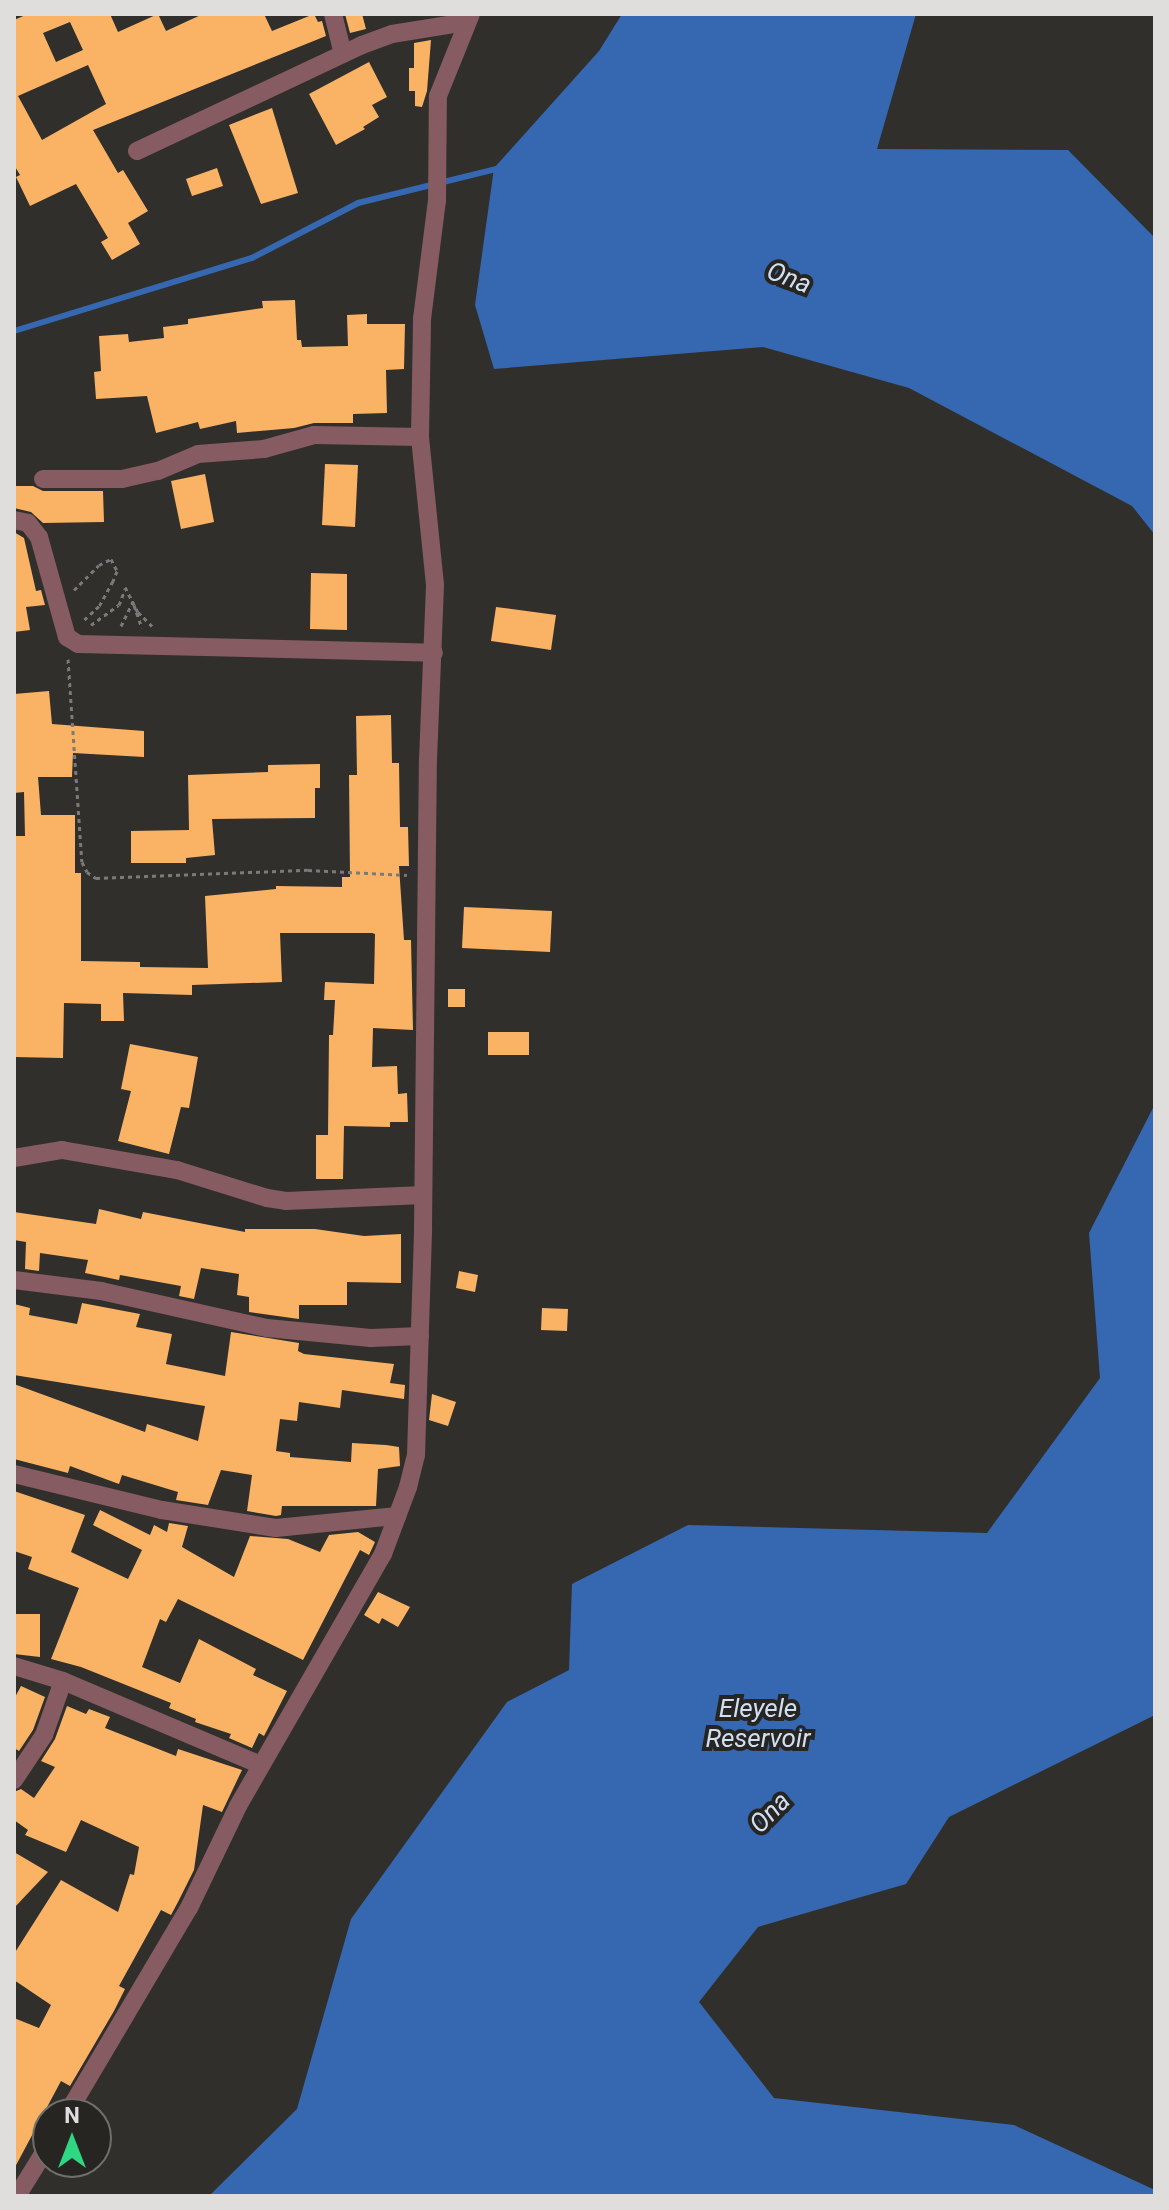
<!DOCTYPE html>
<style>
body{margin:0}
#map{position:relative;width:1169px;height:2210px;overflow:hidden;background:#302f2c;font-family:Roboto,sans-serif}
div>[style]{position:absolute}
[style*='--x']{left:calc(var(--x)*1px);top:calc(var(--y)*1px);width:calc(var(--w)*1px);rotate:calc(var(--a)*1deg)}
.water>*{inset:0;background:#3568b0}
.stream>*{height:6px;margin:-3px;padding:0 3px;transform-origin:3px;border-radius:3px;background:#3568b0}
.building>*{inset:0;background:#fab364}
.path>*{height:3px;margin-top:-1.5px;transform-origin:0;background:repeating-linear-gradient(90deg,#7b7a78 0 4px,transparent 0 8px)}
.minor>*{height:18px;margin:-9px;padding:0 9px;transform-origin:9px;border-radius:9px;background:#865b61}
span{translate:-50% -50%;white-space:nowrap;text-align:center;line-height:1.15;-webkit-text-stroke:8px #262522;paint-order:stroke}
.water-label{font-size:26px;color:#d1dff3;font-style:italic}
.frame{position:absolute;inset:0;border:16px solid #dfdedc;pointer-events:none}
.north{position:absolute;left:32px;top:2098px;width:80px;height:80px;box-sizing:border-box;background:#262522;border:2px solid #706f6c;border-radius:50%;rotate:0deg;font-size:22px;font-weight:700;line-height:32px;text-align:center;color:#dfdedc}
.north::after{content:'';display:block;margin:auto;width:28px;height:36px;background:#2ed883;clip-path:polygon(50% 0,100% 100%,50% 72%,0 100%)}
</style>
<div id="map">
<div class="water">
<i style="clip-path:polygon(622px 14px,916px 14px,877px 149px,1068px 150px,1155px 238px,1155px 535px,1132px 506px,909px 388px,763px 347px,494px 369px,475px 305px,494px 168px,599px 51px)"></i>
<i style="clip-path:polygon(1155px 1104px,1155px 1715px,949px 1817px,906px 1884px,758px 1927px,699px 2002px,774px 2098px,1014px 2125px,1155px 2190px,1155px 2196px,209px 2196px,297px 2109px,351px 1919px,507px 1702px,569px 1670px,572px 1584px,688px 1525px,987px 1533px,1100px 1378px,1089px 1233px)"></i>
</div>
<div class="stream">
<i style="--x:14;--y:331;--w:249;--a:-17.1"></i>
<i style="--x:252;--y:258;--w:119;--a:-27.4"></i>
<i style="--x:358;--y:203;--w:147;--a:-13.8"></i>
</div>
<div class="building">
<i style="clip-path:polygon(evenodd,28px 14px,110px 14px,118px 32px,158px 14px,166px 31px,203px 14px,264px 14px,272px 31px,314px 14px,318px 22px,322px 21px,326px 36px,93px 130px,118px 173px,123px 170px,148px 211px,128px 223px,140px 244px,112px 260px,101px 242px,108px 238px,76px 184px,30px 206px,16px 177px,20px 175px,14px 165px,14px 20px,28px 14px,70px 22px,83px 50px,56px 62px,43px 33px,70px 22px,28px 14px,88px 65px,106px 104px,42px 140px,18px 96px,88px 65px)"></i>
<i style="clip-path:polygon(345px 14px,362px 14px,366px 29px,350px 33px)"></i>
<i style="clip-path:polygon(431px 40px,427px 91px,422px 107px,415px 106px,415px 91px,409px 91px,409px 68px,414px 68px,414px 43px)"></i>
<i style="clip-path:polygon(369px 62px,387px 97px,372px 105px,379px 117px,363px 127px,365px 129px,336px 145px,309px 94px)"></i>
<i style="clip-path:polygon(272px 108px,298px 193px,261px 204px,229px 125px)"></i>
<i style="clip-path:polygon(217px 168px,223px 186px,192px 196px,186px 179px)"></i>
<i style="clip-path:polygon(295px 300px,297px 340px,301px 340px,302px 347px,348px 346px,347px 315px,367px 314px,367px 324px,405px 324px,404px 369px,386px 370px,387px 413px,353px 414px,353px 423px,314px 423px,294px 428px,237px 433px,236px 421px,200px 429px,198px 422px,156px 433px,147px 396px,96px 399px,94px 372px,101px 371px,99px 336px,128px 334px,129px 342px,164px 338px,163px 327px,188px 324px,188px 319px,263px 308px,262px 301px)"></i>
<i style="clip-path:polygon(325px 464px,358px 465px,355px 527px,322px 525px)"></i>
<i style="clip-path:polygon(205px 474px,214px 522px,181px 529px,171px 481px)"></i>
<i style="clip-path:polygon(14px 486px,33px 486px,43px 491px,103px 491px,104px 522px,43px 523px,31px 512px,14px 508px)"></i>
<i style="clip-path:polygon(14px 532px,24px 538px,36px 591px,41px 590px,45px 605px,26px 607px,30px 630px,14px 632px)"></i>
<i style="clip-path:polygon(311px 573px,347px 574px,347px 630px,310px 629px)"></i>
<i style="clip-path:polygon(496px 607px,556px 615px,551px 650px,491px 641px)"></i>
<i style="clip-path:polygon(49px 691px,52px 724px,144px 731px,144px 757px,73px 753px,72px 777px,38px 777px,41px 815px,75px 815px,75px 873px,81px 873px,81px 961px,140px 962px,140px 967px,208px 968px,205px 896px,276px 889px,276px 886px,342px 887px,342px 877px,350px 877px,349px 775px,357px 775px,356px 716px,391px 715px,392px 763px,399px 763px,400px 827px,408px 827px,409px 866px,399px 866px,404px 940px,411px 940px,413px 1030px,373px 1028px,372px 1067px,397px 1066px,398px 1094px,407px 1093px,408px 1122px,390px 1122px,390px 1127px,344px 1126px,343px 1179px,316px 1179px,316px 1135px,328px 1135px,329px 1035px,333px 1035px,335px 1000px,324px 1000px,325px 982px,374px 984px,375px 934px,372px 933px,280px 933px,282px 982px,192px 985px,192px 995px,123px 993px,124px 1021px,101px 1021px,101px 1004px,64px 1003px,63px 1058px,14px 1057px,15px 836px,25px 836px,24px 792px,14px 793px,14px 694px)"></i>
<i style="clip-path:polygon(320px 764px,320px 788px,315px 788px,315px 818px,212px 819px,215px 855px,186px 858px,186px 863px,131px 863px,131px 831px,189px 830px,188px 775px,268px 772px,268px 765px)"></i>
<i style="clip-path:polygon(464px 907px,552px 911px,550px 952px,462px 948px)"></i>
<i style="clip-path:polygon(448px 989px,465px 989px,465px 1007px,448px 1007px)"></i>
<i style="clip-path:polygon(488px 1032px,529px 1032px,529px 1055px,488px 1055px)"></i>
<i style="clip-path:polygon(130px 1044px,198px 1057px,189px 1108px,181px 1107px,169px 1154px,118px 1141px,131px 1091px,121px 1089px)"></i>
<i style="clip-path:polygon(99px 1209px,141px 1219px,143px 1212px,245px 1232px,245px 1229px,315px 1229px,364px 1236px,401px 1234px,401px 1283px,347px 1282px,347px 1305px,299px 1305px,299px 1319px,249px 1312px,249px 1297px,237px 1295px,239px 1274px,201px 1268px,194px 1299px,179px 1296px,181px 1286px,120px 1275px,119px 1280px,85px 1273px,88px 1260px,40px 1253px,39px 1271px,25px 1269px,26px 1242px,14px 1240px,14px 1212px,96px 1224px)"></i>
<i style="clip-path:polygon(459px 1271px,478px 1275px,475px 1292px,456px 1288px)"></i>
<i style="clip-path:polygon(82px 1303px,140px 1314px,136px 1327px,172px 1334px,166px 1364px,225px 1376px,231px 1332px,299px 1343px,298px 1351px,304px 1354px,394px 1364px,390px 1383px,405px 1385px,404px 1399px,342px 1390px,340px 1408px,299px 1402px,297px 1421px,280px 1419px,276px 1451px,290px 1453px,290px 1457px,351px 1462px,352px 1443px,386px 1445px,399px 1447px,400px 1466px,378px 1469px,376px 1506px,282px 1506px,281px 1515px,276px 1516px,247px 1511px,252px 1475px,221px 1470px,208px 1505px,176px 1500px,178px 1492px,122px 1475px,119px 1484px,70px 1466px,68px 1473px,14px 1459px,14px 1384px,145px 1432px,147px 1424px,198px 1441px,205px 1406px,14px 1375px,14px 1304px,30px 1308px,29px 1315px,77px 1324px)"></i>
<i style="clip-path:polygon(542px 1308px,568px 1309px,567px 1331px,541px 1330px)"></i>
<i style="clip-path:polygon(432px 1394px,456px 1402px,448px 1426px,429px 1420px)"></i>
<i style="clip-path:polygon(14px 1491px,85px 1515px,71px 1552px,128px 1579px,142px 1550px,93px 1525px,100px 1510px,150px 1535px,154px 1525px,167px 1532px,169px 1523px,188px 1526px,182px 1547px,234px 1577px,250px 1536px,288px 1539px,320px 1552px,329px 1535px,358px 1532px,375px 1542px,369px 1555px,360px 1550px,303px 1660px,178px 1599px,166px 1622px,160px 1619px,142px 1667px,180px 1683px,199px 1639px,256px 1669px,253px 1675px,287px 1691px,264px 1736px,259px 1733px,252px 1748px,229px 1738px,231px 1734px,195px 1722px,196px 1719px,169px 1708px,171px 1703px,81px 1667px,51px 1659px,79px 1588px,28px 1569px,32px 1557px,14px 1551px)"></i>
<i style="clip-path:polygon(378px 1592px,410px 1607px,398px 1627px,382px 1618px,379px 1624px,364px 1615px)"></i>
<i style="clip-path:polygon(14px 1614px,40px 1614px,40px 1657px,14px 1654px)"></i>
<i style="clip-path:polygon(21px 1686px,45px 1697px,33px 1730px,19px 1751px,14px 1748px,14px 1699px)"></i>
<i style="clip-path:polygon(67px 1706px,86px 1714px,89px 1709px,110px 1717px,105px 1728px,176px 1756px,178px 1749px,242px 1770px,222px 1812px,203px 1805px,194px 1870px,178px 1902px,171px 1915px,161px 1910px,119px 1986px,125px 1989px,114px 2011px,70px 2086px,61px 2081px,14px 2169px,14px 2018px,39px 2028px,51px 2005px,14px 1980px,14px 1954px,61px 1880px,118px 1912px,130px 1874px,134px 1875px,139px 1847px,81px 1820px,66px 1852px,25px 1835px,28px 1830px,14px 1820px,14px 1792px,21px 1789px,34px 1798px,55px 1767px,41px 1761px,55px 1739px)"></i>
<i style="clip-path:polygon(14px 1852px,48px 1872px,14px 1908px)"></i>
</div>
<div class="path">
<i style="--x:125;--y:587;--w:28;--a:63"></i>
<i style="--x:138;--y:612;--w:20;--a:45"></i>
<i style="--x:74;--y:590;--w:35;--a:-45"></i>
<i style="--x:99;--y:565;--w:13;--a:-27"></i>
<i style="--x:111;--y:559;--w:13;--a:63"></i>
<i style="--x:117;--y:571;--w:11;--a:112"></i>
<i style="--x:113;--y:581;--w:29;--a:119"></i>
<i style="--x:99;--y:606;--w:23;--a:137"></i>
<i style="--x:134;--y:605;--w:24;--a:71"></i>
<i style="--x:91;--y:625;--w:34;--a:-36"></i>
<i style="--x:119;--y:605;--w:17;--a:-69"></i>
<i style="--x:121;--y:626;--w:28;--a:-64"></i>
<i style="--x:68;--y:659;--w:203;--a:86.1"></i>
<i style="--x:82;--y:862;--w:11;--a:63"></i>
<i style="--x:87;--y:872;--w:11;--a:34"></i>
<i style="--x:96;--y:878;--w:212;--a:-2.2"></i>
<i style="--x:308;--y:870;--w:99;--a:2.9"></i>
</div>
<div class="minor">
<i style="--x:333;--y:14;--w:41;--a:76"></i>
<i style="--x:137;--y:151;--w:249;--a:-25.2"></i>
<i style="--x:362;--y:45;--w:32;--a:-20"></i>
<i style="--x:392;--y:34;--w:76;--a:-9.1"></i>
<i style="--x:43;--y:479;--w:79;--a:0"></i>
<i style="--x:122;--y:479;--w:37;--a:-13"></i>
<i style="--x:158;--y:471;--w:43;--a:-23"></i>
<i style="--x:198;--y:454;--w:66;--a:-4.3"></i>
<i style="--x:264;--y:449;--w:52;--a:-15.6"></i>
<i style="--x:314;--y:435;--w:106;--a:1.1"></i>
<i style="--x:14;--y:520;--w:14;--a:12"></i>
<i style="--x:28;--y:523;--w:18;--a:52"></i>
<i style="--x:39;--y:537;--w:104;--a:74.4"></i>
<i style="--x:67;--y:637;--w:13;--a:32"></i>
<i style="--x:78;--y:644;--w:356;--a:1.4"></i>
<i style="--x:14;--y:1158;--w:49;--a:-9.5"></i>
<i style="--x:62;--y:1150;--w:117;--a:9.9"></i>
<i style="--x:177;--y:1170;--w:94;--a:17.3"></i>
<i style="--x:267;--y:1198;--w:19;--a:9"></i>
<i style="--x:286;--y:1201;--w:137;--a:-2.5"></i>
<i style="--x:14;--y:1280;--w:88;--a:7.2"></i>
<i style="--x:101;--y:1291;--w:170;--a:12.6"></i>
<i style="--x:267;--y:1328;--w:104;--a:5.5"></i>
<i style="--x:371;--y:1338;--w:49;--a:-2.3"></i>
<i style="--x:14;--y:1474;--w:152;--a:13.7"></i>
<i style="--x:162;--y:1510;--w:115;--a:9"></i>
<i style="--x:276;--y:1528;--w:122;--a:-5.7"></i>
<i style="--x:14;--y:1666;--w:51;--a:17"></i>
<i style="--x:63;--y:1681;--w:215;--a:23"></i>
<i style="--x:14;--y:1780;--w:54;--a:-56.3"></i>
<i style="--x:44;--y:1735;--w:57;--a:-70.6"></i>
<i style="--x:67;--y:2114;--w:239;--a:-59.4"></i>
<i style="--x:189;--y:1908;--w:113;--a:-64.3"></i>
<i style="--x:238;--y:1806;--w:291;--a:-60.1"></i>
<i style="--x:383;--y:1554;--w:72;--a:-69.5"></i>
<i style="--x:408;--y:1487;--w:33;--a:-76"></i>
<i style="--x:416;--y:1455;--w:227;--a:-88.2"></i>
<i style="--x:423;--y:1228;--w:468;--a:-89.4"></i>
<i style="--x:428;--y:760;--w:175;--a:-87.7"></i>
<i style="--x:435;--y:585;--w:149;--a:-95.8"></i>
<i style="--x:420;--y:437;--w:118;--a:-89"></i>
<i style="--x:422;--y:319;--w:119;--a:-82.8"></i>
<i style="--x:437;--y:201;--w:105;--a:-89.5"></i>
<i style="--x:438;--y:96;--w:88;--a:-68.1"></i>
<i style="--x:17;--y:2196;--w:59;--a:-58.2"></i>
</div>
<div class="water-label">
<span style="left:789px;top:278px;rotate:21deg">Ona</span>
<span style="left:758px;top:1724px">Eleyele<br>Reservoir</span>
<span style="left:770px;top:1813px;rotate:-46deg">Ona</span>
</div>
<div class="frame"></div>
<div class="north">N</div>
</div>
